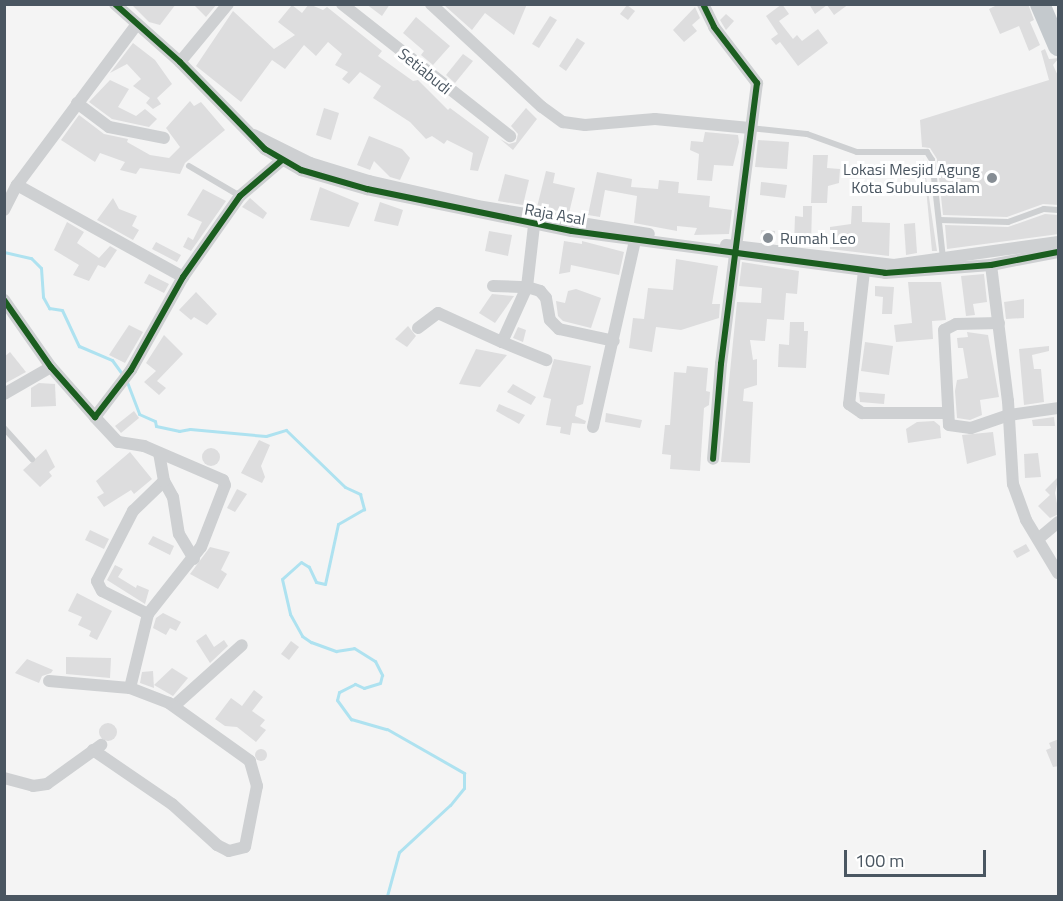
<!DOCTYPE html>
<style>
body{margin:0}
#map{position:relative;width:1063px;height:901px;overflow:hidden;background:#f4f4f4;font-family:"Titillium Web",sans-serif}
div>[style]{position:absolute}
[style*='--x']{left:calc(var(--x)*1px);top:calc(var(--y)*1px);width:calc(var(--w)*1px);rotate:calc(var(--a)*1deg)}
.stream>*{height:3px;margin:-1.5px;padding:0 1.5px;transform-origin:1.5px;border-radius:1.5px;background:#aee2f0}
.building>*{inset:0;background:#ddddde}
.round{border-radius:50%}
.service>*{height:6px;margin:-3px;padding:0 3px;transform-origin:3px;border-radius:3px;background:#ced0d2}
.minor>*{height:12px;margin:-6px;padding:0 6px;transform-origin:6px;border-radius:6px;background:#ced0d2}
.trunk>*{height:20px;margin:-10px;padding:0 10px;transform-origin:10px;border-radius:10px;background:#c4c9cd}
.cycleway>*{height:6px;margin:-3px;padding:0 3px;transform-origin:3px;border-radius:3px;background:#1b5e20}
.dots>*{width:16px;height:16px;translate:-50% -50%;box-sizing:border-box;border:3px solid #fff;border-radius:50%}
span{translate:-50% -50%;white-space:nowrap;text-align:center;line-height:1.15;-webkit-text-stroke:6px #fff;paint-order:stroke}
.street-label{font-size:16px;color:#4a5661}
.poi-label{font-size:16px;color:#4a5661}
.right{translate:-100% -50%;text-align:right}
.left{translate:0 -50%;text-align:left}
.frame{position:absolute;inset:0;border:6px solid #4a5661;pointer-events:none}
.scale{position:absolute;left:844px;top:850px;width:142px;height:27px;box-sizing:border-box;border:3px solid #4a5661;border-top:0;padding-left:8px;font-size:18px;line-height:21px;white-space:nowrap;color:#4a5661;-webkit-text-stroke:4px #fff;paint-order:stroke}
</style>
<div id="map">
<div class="stream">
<i style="--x:4;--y:252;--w:28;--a:13"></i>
<i style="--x:31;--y:258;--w:14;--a:45"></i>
<i style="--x:41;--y:268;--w:29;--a:86"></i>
<i style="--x:43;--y:297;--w:13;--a:61"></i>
<i style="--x:49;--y:308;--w:13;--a:9"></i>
<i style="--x:62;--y:310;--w:40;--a:65"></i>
<i style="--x:79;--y:346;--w:36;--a:23"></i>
<i style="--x:112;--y:360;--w:17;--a:54"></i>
<i style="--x:127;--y:382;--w:34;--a:69"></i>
<i style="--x:139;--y:414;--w:17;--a:24"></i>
<i style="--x:155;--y:421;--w:5;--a:79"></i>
<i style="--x:156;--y:426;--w:24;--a:12"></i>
<i style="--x:179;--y:431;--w:11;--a:-10"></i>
<i style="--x:190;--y:429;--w:76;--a:5.3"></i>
<i style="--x:266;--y:436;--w:21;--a:-17"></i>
<i style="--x:286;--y:430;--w:82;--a:44"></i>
<i style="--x:345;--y:487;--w:17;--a:25"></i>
<i style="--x:360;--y:494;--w:16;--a:75"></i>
<i style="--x:364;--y:509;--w:30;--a:150"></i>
<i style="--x:338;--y:524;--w:61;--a:102.2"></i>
<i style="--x:325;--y:584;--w:9;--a:-167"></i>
<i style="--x:316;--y:582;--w:17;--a:-115"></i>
<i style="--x:309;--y:567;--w:9;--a:-148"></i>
<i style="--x:301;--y:562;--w:25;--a:138"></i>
<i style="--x:282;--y:579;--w:36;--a:77"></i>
<i style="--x:290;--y:614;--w:25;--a:61"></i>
<i style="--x:302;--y:636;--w:11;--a:34"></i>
<i style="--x:311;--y:642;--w:27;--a:20"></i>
<i style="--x:336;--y:651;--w:18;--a:-9"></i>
<i style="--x:354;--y:648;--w:25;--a:32"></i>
<i style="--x:375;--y:661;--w:16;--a:63"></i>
<i style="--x:382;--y:675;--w:8;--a:104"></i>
<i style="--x:380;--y:683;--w:17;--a:163"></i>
<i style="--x:364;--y:688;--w:10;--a:-156"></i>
<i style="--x:355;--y:684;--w:18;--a:153"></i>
<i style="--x:339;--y:692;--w:8;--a:104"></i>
<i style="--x:337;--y:700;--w:24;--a:54"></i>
<i style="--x:351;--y:719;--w:37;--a:16"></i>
<i style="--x:387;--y:729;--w:89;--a:29.7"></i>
<i style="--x:464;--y:773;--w:15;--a:90"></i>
<i style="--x:464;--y:788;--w:22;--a:129"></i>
<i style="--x:450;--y:805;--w:69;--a:137.3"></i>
<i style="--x:399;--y:852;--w:46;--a:105.3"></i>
</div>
<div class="building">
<i style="clip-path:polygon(131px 4px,176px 4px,160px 25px,149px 22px)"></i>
<i style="clip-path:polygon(193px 4px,217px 4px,206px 17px)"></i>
<i style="clip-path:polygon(309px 4px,323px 10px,327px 7px,382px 51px,378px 56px,413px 81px,418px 80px,448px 110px,450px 108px,489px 137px,478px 171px,470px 170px,473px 153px,447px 140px,444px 144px,432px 136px,426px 139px,410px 122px,373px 98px,381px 86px,360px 72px,349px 84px,342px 79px,348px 72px,335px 65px,342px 54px,328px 42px,316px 56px,304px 45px,285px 69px,272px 60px,241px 102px,196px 66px,233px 11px,274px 49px,295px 35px,278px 22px,292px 5px,302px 13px)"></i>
<i style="clip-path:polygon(366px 4px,390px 4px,382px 16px)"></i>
<i style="clip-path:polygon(527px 4px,514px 35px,485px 13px,472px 30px,444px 5px)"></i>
<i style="clip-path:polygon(782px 4px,789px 14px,779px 21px,793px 39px,797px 35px,802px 41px,818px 29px,828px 43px,798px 66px,780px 42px,776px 45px,771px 39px,778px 34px,766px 16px)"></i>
<i style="clip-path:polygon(809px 4px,849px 4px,834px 15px,827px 5px,815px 14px)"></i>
<i style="clip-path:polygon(999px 4px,1028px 4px,1034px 20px,1030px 22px,1040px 45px,1029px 51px,1019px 26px,1000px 34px,989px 9px)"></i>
<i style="clip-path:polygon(627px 5px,635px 11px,628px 20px,620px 14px)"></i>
<i style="clip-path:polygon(695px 7px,700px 18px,692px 25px,697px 31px,684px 42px,673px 30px)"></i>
<i style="clip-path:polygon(726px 14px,734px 21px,726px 30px,720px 20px)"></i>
<i style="clip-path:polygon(550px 16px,557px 20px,539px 48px,532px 44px)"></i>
<i style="clip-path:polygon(416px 17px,450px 46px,433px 65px,421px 55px,424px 51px,403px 33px)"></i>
<i style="clip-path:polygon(577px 38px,585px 43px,566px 71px,559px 66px)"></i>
<i style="clip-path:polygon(133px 43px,155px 60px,172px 84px,157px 98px,161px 104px,153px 109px,146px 103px,150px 98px,133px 86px,141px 79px,127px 64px,110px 73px)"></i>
<i style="clip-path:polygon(1045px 49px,1049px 59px,1059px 58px,1053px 65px,1059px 78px,1059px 205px,1043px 204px,1007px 217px,943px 215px,937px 159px,930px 148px,922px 147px,920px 120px,1049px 80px,1041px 51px)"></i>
<i style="clip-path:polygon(463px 54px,473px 61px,455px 83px,446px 75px)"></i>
<i style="clip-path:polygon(110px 80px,129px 89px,118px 107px,136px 116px,145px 109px,157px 119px,149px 127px,112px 119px,89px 102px)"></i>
<i style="clip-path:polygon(190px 101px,194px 106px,201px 102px,225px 130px,185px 163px,180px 174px,140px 168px,136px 174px,120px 170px,125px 162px,100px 153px,95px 162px,61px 140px,79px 115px,104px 134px,128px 139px,127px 142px,150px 155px,169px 158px,180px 147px,166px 128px)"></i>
<i style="clip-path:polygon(324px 108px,339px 113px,331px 140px,316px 135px)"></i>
<i style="clip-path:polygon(526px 108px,537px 119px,513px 150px,500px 139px,509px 144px,516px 142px,518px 134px,511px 126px)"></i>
<i style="clip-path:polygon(705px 132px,738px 135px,739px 142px,733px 166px,714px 165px,712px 181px,697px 180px,699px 154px,690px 150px,691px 141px,703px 142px)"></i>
<i style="clip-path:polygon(369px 136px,402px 149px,410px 158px,400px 180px,390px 177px,374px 161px,370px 170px,357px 165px)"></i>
<i style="clip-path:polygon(758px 140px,789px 142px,787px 169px,755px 167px)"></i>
<i style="clip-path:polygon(813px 155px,828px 155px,827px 168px,840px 169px,839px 183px,828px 186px,827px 203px,811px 203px)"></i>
<i style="clip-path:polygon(923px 157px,937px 251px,932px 251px)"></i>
<i style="clip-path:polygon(546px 171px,555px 173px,553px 183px,575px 188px,569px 213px,537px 207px)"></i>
<i style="clip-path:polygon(597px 172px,632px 179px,631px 187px,658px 189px,659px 180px,679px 182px,678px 193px,710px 196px,709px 207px,732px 210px,729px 234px,694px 235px,697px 228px,677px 226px,677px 231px,634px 223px,637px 196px,605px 190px,600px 217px,588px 215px)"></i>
<i style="clip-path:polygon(505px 174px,529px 180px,523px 205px,498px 201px)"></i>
<i style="clip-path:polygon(761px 182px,787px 185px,785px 198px,760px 195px)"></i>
<i style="clip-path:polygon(320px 187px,359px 203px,349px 227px,310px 220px)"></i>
<i style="clip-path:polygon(203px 189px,226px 201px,191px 251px,183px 247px,188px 237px,193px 240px,202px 222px,187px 215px)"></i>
<i style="clip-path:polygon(113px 198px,119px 209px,137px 216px,132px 226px,139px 230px,133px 240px,97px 220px)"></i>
<i style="clip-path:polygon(250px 198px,267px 213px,263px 219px,242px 207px)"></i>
<i style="clip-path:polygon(380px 202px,403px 210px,398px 226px,374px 221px)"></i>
<i style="clip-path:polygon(803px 206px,812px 206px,811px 246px,794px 245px,795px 216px,803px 217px)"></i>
<i style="clip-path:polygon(852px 206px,862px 206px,862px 222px,890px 223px,889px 256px,830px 249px,830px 227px,851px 224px)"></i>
<i style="clip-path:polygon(1045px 214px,1059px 215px,1059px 234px,947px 249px,945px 225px,1008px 227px)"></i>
<i style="clip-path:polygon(67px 222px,84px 232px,77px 243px,99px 258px,110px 246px,117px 250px,105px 268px,98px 265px,89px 281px,73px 275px,79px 265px,54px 250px)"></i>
<i style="clip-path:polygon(915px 223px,917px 253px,906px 255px,904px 224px)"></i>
<i style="clip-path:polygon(761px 230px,775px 231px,774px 242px,760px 241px)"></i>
<i style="clip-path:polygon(489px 231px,512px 235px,508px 256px,485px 251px)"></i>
<i style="clip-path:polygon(564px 241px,582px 244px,582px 241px,624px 252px,619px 275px,571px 265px,570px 272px,559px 274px)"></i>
<i style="clip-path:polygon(156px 242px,181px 255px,177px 262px,152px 249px)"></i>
<i style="clip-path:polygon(676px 259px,718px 266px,712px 304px,720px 304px,719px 318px,681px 330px,656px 327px,652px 352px,629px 348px,633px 318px,644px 319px,648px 288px,673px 290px)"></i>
<i style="clip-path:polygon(742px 262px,799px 271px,797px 294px,786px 293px,784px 320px,767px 319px,765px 341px,750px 340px,753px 360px,757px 359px,757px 385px,744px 389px,743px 401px,753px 402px,750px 463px,721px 462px,737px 302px,761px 303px,762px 288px,739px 286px)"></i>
<i style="clip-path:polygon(149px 274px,169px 284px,164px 293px,144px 283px)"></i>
<i style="clip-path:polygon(984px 274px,987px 302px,973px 304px,975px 315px,966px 316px,961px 276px)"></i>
<i style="clip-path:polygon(908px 282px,941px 282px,946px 320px,932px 321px,933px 339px,896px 342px,894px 325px,912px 323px)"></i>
<i style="clip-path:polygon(875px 286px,894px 287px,892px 314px,882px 314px,883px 297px,875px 296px)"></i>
<i style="clip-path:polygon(576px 289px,601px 298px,591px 328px,563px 321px,558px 316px,556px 301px,565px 303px,568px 291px)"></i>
<i style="clip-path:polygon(196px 292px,217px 314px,207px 325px,194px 317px,191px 320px,179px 310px)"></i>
<i style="clip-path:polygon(492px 294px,514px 296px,495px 323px,479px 313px)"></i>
<i style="clip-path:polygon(1024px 299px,1024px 318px,1006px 319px,1004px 302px)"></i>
<i style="clip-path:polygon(790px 322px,804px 322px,804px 331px,808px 331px,806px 368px,778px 367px,779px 344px,789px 345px)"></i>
<i style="clip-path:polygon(129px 325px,143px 332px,125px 363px,109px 355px)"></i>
<i style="clip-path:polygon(408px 326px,416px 336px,407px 347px,395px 339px)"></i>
<i style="clip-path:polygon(518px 327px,526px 330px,523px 342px,513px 338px)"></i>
<i style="clip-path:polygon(967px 332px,988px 335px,999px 397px,980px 400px,982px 415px,970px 420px,957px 418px,955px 391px,957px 380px,968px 378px,963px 348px,958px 348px,957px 338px,968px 337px)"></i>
<i style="clip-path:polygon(164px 335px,183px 354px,157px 381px,166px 388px,159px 395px,144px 382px,156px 371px,146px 363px)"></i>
<i style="clip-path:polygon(865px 342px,893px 346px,889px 375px,861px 371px)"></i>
<i style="clip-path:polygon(1049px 346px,1049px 351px,1032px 355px,1034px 369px,1041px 369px,1044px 402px,1024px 405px,1019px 349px)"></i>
<i style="clip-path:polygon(476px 349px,507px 355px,480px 387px,459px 384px)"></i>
<i style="clip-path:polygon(10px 352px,26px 372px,4px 384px,4px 357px)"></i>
<i style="clip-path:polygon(554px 359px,591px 366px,583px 404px,577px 406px,575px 416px,586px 421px,585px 424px,572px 423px,570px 435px,560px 433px,561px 427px,546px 425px,551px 399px,543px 397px)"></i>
<i style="clip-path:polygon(687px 366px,708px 368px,706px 391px,710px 392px,709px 405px,704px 408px,700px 471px,670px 469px,671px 455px,662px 454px,665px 425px,670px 425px,674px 372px,686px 373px)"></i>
<i style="clip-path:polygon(39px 383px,55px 384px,56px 406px,31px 407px,31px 388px)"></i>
<i style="clip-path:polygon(513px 384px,536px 397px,531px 405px,507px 392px)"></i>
<i style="clip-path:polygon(859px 392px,885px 394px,884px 404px,860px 402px)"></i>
<i style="clip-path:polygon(499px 404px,525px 415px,519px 424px,496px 411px)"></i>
<i style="clip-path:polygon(134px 411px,139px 418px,121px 433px,115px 426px)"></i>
<i style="clip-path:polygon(606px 413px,642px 420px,640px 428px,605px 422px)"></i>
<i style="clip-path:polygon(1054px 417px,1055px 426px,1033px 426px,1032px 420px)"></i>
<i style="clip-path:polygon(934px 421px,940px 426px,941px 438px,908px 443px,906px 429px,917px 422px)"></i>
<i style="clip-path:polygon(993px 432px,996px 455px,967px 464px,962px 435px)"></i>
<i style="clip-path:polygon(259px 440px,270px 445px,261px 466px,265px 477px,262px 483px,241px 473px)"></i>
<i class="round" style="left:202px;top:448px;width:18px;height:18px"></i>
<i style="clip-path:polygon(46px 449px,55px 467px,49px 472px,52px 476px,40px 487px,23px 470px)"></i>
<i style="clip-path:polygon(130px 452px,152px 479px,134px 494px,131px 490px,104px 507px,97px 497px,104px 493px,96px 481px)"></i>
<i style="clip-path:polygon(1038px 453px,1041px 477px,1025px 478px,1024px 454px)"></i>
<i style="clip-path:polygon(1059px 476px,1055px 493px,1059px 514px,1050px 518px,1038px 506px,1050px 495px,1045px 490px)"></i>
<i style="clip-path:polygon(237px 489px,247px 494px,235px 512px,227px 508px)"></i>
<i style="clip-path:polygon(90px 530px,109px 539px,104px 549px,85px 540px)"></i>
<i style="clip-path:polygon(153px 536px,174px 546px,170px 555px,148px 544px)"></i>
<i style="clip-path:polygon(1026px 544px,1030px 551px,1017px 558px,1013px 551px)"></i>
<i style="clip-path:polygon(210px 547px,230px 552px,221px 570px,227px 574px,218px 589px,190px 574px)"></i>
<i style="clip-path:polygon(115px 565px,123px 569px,118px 577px,136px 588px,137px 585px,149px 590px,145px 604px,107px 580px)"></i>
<i style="clip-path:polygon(77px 593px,112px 611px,97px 640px,89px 636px,91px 631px,78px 625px,82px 617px,68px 611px)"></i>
<i style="clip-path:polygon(163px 613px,181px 622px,176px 631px,170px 628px,166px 635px,153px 628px,156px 618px)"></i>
<i style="clip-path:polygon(206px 634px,214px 647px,224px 640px,228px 646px,210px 663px,196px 641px)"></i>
<i style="clip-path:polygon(291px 641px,299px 647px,289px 660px,281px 654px)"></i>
<i style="clip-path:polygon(66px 657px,111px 658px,110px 678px,66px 674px)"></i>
<i style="clip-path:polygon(27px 659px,53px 670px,51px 673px,42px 676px,39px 683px,15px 673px)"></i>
<i style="clip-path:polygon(172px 668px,188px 678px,173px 696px,154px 685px)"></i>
<i style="clip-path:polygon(153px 671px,154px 688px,140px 683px,142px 672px)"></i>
<i style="clip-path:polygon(254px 690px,263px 697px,252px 711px,265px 720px,260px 726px,266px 730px,256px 742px,237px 727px,225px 726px,215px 719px,231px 698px,242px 706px)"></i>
<i class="round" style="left:99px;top:723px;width:18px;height:18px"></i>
<i style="clip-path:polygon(1059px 739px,1059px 766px,1053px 767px,1046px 750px,1051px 748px,1049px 743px)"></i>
<i class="round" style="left:255px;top:749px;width:12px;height:12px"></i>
</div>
<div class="service">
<i style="--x:750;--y:128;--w:57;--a:6"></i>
<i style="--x:807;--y:134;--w:53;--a:19.8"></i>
<i style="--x:857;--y:152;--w:70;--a:0"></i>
<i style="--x:927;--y:152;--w:9;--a:58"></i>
<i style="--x:932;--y:160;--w:99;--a:83.6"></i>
<i style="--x:189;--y:166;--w:59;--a:30.5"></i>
<i style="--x:940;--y:220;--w:68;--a:1.7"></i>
<i style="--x:1008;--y:222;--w:38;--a:-20"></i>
<i style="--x:1044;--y:209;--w:14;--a:4"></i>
<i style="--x:4;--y:428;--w:42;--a:47.9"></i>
</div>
<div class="minor">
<i style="--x:115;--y:4;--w:87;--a:41.7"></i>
<i style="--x:180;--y:62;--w:122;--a:45.7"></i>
<i style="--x:265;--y:149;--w:42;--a:30.3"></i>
<i style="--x:301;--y:170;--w:69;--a:16.1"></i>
<i style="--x:367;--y:189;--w:209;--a:11.6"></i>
<i style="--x:572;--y:231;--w:316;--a:7.6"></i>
<i style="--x:885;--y:273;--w:106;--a:-4.3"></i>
<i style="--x:991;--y:265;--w:68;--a:-11"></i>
<i style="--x:342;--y:4;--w:214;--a:38.2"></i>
<i style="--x:431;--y:4;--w:151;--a:42.9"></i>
<i style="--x:542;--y:107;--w:26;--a:36"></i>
<i style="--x:563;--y:122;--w:22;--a:8"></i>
<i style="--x:585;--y:125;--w:70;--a:-4.9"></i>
<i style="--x:655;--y:119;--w:95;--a:5.4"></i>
<i style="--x:703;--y:4;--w:25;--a:64"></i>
<i style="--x:714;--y:27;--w:71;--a:52.5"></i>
<i style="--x:757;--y:83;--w:283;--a:97.3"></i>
<i style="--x:721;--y:364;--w:95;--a:94.8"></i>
<i style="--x:180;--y:62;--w:75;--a:-50.4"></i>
<i style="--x:77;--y:103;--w:40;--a:37"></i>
<i style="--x:109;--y:127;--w:56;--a:11.3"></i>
<i style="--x:254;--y:135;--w:63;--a:26.6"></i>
<i style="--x:310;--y:163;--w:62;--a:17"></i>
<i style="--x:369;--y:181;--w:111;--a:13"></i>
<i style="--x:477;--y:206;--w:174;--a:9.2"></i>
<i style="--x:17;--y:185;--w:190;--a:29"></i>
<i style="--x:4;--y:210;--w:28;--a:-63"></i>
<i style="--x:17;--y:185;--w:201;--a:-53.3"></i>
<i style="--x:726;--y:245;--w:169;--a:6.8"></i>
<i style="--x:894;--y:265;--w:166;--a:-8"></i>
<i style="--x:991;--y:265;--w:137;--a:82.9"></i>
<i style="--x:1008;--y:401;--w:83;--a:86.6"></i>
<i style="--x:1013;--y:484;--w:38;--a:70"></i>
<i style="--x:1026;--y:520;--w:62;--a:58.9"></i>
<i style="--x:864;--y:271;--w:134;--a:96.4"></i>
<i style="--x:849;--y:404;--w:16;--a:35"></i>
<i style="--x:862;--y:413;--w:84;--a:0"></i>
<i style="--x:493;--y:286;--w:34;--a:2"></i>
<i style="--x:527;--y:287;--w:14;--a:17"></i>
<i style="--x:540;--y:291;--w:9;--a:49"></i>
<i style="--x:546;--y:298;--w:22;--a:80"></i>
<i style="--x:550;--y:320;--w:13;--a:45"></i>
<i style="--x:559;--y:329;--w:56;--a:12.3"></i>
<i style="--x:4;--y:300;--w:82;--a:55"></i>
<i style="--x:51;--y:367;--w:67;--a:48.7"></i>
<i style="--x:95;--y:417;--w:59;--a:-52.5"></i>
<i style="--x:131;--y:370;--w:107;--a:-60.8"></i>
<i style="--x:183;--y:277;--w:99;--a:-54.9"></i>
<i style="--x:240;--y:196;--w:55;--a:-40.6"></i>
<i style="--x:999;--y:323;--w:43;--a:178.7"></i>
<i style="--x:956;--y:324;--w:13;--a:153"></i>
<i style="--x:944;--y:330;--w:95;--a:87"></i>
<i style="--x:949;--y:425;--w:22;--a:8"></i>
<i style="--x:971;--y:428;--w:40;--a:-18.9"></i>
<i style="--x:1009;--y:415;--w:49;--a:-8.1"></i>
<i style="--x:418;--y:328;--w:25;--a:-37"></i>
<i style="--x:438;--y:313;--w:70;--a:24.4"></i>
<i style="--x:502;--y:342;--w:60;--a:-65.6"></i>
<i style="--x:527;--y:287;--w:70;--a:-83.5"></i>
<i style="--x:502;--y:342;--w:48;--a:22.2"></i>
<i style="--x:4;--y:394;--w:54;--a:-29.9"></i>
<i style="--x:593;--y:427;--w:192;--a:-77.3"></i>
<i style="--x:164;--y:481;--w:18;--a:61"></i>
<i style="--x:173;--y:497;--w:37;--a:81"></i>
<i style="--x:179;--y:534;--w:29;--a:59"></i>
<i style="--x:1038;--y:539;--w:26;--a:-40"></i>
<i style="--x:148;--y:614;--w:51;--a:-153.4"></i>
<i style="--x:102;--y:591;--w:11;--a:-117"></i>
<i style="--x:97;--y:581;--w:79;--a:-62.8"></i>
<i style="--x:133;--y:511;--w:43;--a:-44.1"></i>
<i style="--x:164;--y:481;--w:27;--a:-100"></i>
<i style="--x:49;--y:681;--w:81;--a:4.9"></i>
<i style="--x:130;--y:688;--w:76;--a:-76.3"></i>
<i style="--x:148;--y:614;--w:85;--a:-51.7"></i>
<i style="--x:201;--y:547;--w:66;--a:-68.8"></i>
<i style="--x:225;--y:485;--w:5;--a:-112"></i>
<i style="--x:223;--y:480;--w:86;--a:-156.7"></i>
<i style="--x:144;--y:446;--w:26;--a:-171"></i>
<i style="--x:118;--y:442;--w:34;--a:-133"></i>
<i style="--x:174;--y:706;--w:91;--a:-41.9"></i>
<i style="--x:93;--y:750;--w:96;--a:34.4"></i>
<i style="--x:172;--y:804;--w:61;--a:42.3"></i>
<i style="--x:217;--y:845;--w:13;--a:27"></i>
<i style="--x:229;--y:851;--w:16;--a:-14"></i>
<i style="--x:245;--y:847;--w:62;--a:-78.9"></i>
<i style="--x:257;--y:786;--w:26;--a:-106"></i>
<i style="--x:250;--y:761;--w:100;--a:-144.4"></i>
<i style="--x:169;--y:703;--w:42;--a:-159"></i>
<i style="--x:4;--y:778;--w:30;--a:15"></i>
<i style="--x:33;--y:786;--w:14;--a:-8"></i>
<i style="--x:47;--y:784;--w:67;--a:-35.8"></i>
</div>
<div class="trunk">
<i style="--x:1040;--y:4;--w:46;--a:66.8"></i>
</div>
<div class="cycleway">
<i style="--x:115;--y:4;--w:87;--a:41.7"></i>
<i style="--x:180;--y:62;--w:122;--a:45.7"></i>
<i style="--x:265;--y:149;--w:42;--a:30.3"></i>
<i style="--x:301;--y:170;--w:69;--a:16.1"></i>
<i style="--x:367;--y:189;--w:209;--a:11.6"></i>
<i style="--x:572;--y:231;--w:316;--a:7.6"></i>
<i style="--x:885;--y:273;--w:106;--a:-4.3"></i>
<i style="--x:991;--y:265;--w:68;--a:-11"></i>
<i style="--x:703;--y:4;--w:25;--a:64"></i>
<i style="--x:714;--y:27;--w:71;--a:52.5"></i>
<i style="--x:757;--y:83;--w:283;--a:97.3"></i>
<i style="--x:721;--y:364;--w:95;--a:94.8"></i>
<i style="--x:4;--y:300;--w:82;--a:55"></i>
<i style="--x:51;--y:367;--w:67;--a:48.7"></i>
<i style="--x:95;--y:417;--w:59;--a:-52.5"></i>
<i style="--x:131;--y:370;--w:107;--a:-60.8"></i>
<i style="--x:183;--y:277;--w:99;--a:-54.9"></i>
<i style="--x:240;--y:196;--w:55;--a:-40.6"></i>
</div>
<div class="dots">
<i style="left:992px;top:178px;background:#868d94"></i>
<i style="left:768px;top:238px;background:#868d94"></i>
</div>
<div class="street-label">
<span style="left:425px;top:71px;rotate:39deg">Setiabudi</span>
<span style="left:555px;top:214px;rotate:10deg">Raja Asal</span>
</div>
<div class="poi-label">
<span class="right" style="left:980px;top:178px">Lokasi Mesjid Agung<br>Kota Subulussalam</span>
<span class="left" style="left:780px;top:238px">Rumah Leo</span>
</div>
<div class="frame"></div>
<div class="scale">100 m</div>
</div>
